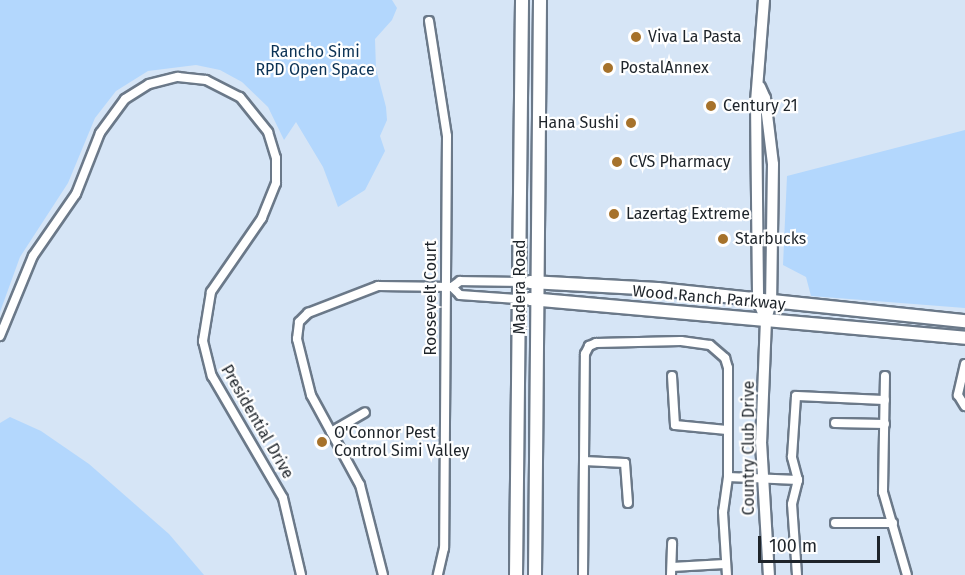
<!DOCTYPE html>
<style>
body{margin:0}
#map{position:relative;width:965px;height:575px;overflow:hidden;background:#d6e5f6;font-family:"Fira Sans",sans-serif}
div>[style]{position:absolute}
[style*='--x']{left:calc(var(--x)*1px);top:calc(var(--y)*1px);width:calc(var(--w)*1px);rotate:calc(var(--a)*1deg)}
.green>*{inset:0;background:#b3d7fd}
.roads{filter:drop-shadow(2px 0 #6b7989) drop-shadow(-2px 0 #6b7989) drop-shadow(0 2px #6b7989) drop-shadow(0 -2px #6b7989)}
.minor>*{height:8px;margin:-4px;padding:0 4px;transform-origin:4px;border-radius:4px;background:#fff}
.tertiary>*{height:10px;margin:-5px;padding:0 5px;transform-origin:5px;border-radius:5px;background:#fff}
.secondary>*{height:12px;margin:-6px;padding:0 6px;transform-origin:6px;border-radius:6px;background:#fff}
.dots>*{width:16px;height:16px;translate:-50% -50%;box-sizing:border-box;border:3px solid #fff;border-radius:50%}
span{translate:-50% -50%;white-space:nowrap;text-align:center;line-height:1.15;-webkit-text-stroke:4.5px #fff;paint-order:stroke}
.poi-label{font-size:16px;color:#1e242a}
.left{translate:0 -50%;text-align:left}
.right{translate:-100% -50%;text-align:right}
.park-label{font-size:16px;color:#0b3255}
.street-label{font-size:16px;color:#1e242a}
.scale{position:absolute;left:758px;top:536px;width:122px;height:27px;box-sizing:border-box;border:3px solid #1e242a;border-top:0;padding-left:8px;font-size:18px;line-height:21px;white-space:nowrap;color:#1e242a;-webkit-text-stroke:4px #fff;paint-order:stroke}
</style>
<div id="map">
<div class="green">
<i style="clip-path:polygon(0 0,392px 0,397px 8px,392px 20px,375px 39px,376px 69px,386px 107px,387px 120px,380px 136px,385px 151px,365px 190px,338px 207px,323px 167px,296px 122px,284px 140px,268px 107px,242px 82px,220px 70px,196px 65px,148px 71px,116px 91px,95px 118px,68px 183px,20px 257px,0 312px)"></i>
<i style="clip-path:polygon(965px 130px,965px 308px,811px 296px,806px 277px,783px 265px,787px 176px)"></i>
<i style="clip-path:polygon(10px 417px,41px 431px,89px 464px,169px 534px,204px 575px,0 575px,0 423px)"></i>
</div>
<div class="roads">
<div class="minor">
<i style="--x:429;--y:21;--w:116;--a:81.1"></i>
<i style="--x:447;--y:136;--w:412;--a:90.4"></i>
<i style="--x:444;--y:548;--w:28;--a:103"></i>
<i style="--x:452;--y:287;--w:10;--a:-37"></i>
<i style="--x:460;--y:281;--w:58;--a:1"></i>
<i style="--x:0;--y:336;--w:87;--a:-67.6"></i>
<i style="--x:33;--y:256;--w:75;--a:-55.3"></i>
<i style="--x:76;--y:194;--w:66;--a:-68.5"></i>
<i style="--x:100;--y:133;--w:42;--a:-53.7"></i>
<i style="--x:125;--y:99;--w:28;--a:-32"></i>
<i style="--x:149;--y:84;--w:30;--a:-14"></i>
<i style="--x:178;--y:77;--w:28;--a:6"></i>
<i style="--x:206;--y:80;--w:38;--a:27"></i>
<i style="--x:240;--y:97;--w:45;--a:51.3"></i>
<i style="--x:268;--y:132;--w:27;--a:73"></i>
<i style="--x:276;--y:158;--w:25;--a:90"></i>
<i style="--x:276;--y:183;--w:38;--a:112"></i>
<i style="--x:262;--y:218;--w:90;--a:124.6"></i>
<i style="--x:211;--y:292;--w:50;--a:99.3"></i>
<i style="--x:203;--y:341;--w:36;--a:76"></i>
<i style="--x:212;--y:376;--w:141;--a:59.8"></i>
<i style="--x:283;--y:498;--w:79;--a:76.8"></i>
<i style="--x:965;--y:364;--w:32;--a:103"></i>
<i style="--x:958;--y:395;--w:13;--a:58"></i>
<i style="--x:672;--y:376;--w:49;--a:86.5"></i>
<i style="--x:675;--y:425;--w:52;--a:5.5"></i>
<i style="--x:885;--y:376;--w:116;--a:91"></i>
<i style="--x:883;--y:492;--w:86;--a:73.9"></i>
<i style="--x:835;--y:423;--w:50;--a:1.1"></i>
<i style="--x:331;--y:432;--w:39;--a:-30"></i>
<i style="--x:584;--y:461;--w:41;--a:2.8"></i>
<i style="--x:625;--y:463;--w:40;--a:85.7"></i>
<i style="--x:728;--y:477;--w:70;--a:2.5"></i>
<i style="--x:835;--y:523;--w:58;--a:0"></i>
<i style="--x:672;--y:567;--w:53;--a:-3.2"></i>
<i style="--x:383;--y:575;--w:93;--a:-104.3"></i>
<i style="--x:360;--y:485;--w:102;--a:-118.6"></i>
<i style="--x:311;--y:395;--w:58;--a:-104"></i>
<i style="--x:297;--y:339;--w:17;--a:-83"></i>
<i style="--x:299;--y:322;--w:13;--a:-45"></i>
<i style="--x:308;--y:313;--w:75;--a:-21.1"></i>
<i style="--x:378;--y:286;--w:74;--a:0.8"></i>
<i style="--x:452;--y:287;--w:11;--a:45"></i>
<i style="--x:460;--y:295;--w:57;--a:4"></i>
<i style="--x:583;--y:575;--w:221;--a:-89.5"></i>
<i style="--x:585;--y:354;--w:9;--a:-63"></i>
<i style="--x:589;--y:346;--w:8;--a:-23"></i>
<i style="--x:596;--y:343;--w:85;--a:-1.3"></i>
<i style="--x:681;--y:341;--w:29;--a:8"></i>
<i style="--x:710;--y:345;--w:20;--a:41"></i>
<i style="--x:725;--y:358;--w:10;--a:73"></i>
<i style="--x:728;--y:368;--w:109;--a:90"></i>
<i style="--x:728;--y:477;--w:35;--a:98"></i>
<i style="--x:723;--y:512;--w:63;--a:86.4"></i>
<i style="--x:671;--y:575;--w:32;--a:-88"></i>
<i style="--x:797;--y:575;--w:71;--a:-94"></i>
<i style="--x:792;--y:504;--w:25;--a:-76"></i>
<i style="--x:798;--y:480;--w:24;--a:-105"></i>
<i style="--x:792;--y:457;--w:61;--a:-86.2"></i>
<i style="--x:796;--y:396;--w:89;--a:2.6"></i>
</div>
<div class="tertiary">
<i style="--x:764;--y:0;--w:102;--a:94.5"></i>
<i style="--x:756;--y:102;--w:199;--a:89.4"></i>
<i style="--x:758;--y:301;--w:21;--a:67"></i>
<i style="--x:760;--y:87;--w:12;--a:66"></i>
<i style="--x:765;--y:98;--w:66;--a:83.1"></i>
<i style="--x:773;--y:164;--w:138;--a:90.8"></i>
<i style="--x:771;--y:302;--w:19;--a:106"></i>
<i style="--x:766;--y:320;--w:122;--a:92.3"></i>
<i style="--x:761;--y:442;--w:133;--a:86.6"></i>
</div>
<div class="secondary">
<i style="--x:530;--y:282;--w:128;--a:3.1"></i>
<i style="--x:658;--y:289;--w:309;--a:6"></i>
<i style="--x:530;--y:299;--w:437;--a:5.1"></i>
<i style="--x:516;--y:575;--w:575;--a:-89.4"></i>
<i style="--x:535;--y:575;--w:575;--a:-89.5"></i>
</div>
</div>
<div class="dots">
<i style="left:636px;top:37px;background:#a6722b"></i>
<i style="left:608px;top:68px;background:#a6722b"></i>
<i style="left:711px;top:106px;background:#a6722b"></i>
<i style="left:631px;top:123px;background:#a6722b"></i>
<i style="left:617px;top:162px;background:#a6722b"></i>
<i style="left:614px;top:214px;background:#a6722b"></i>
<i style="left:723px;top:239px;background:#a6722b"></i>
<i style="left:322px;top:442px;background:#a6722b"></i>
</div>
<div class="poi-label">
<span class="left" style="left:648px;top:37px">Viva La Pasta</span>
<span class="left" style="left:620px;top:68px">PostalAnnex</span>
<span class="left" style="left:723px;top:106px">Century 21</span>
<span class="right" style="left:619px;top:123px">Hana Sushi</span>
<span class="left" style="left:629px;top:162px">CVS Pharmacy</span>
<span class="left" style="left:626px;top:214px">Lazertag Extreme</span>
<span class="left" style="left:735px;top:239px">Starbucks</span>
<span class="left" style="left:334px;top:442px">O'Connor Pest<br>Control Simi Valley</span>
</div>
<div class="park-label">
<span style="left:315px;top:61px">Rancho Simi<br>RPD Open Space</span>
</div>
<div class="street-label">
<span style="left:520px;top:287px;rotate:-90deg">Madera Road</span>
<span style="left:431px;top:298px;rotate:-90deg">Roosevelt Court</span>
<span style="left:709px;top:298px;rotate:5deg">Wood Ranch Parkway</span>
<span style="left:257px;top:422px;rotate:60deg">Presidential Drive</span>
<span style="left:749px;top:448px;rotate:-90deg">Country Club Drive</span>
</div>
<div class="scale">100 m</div>
</div>
